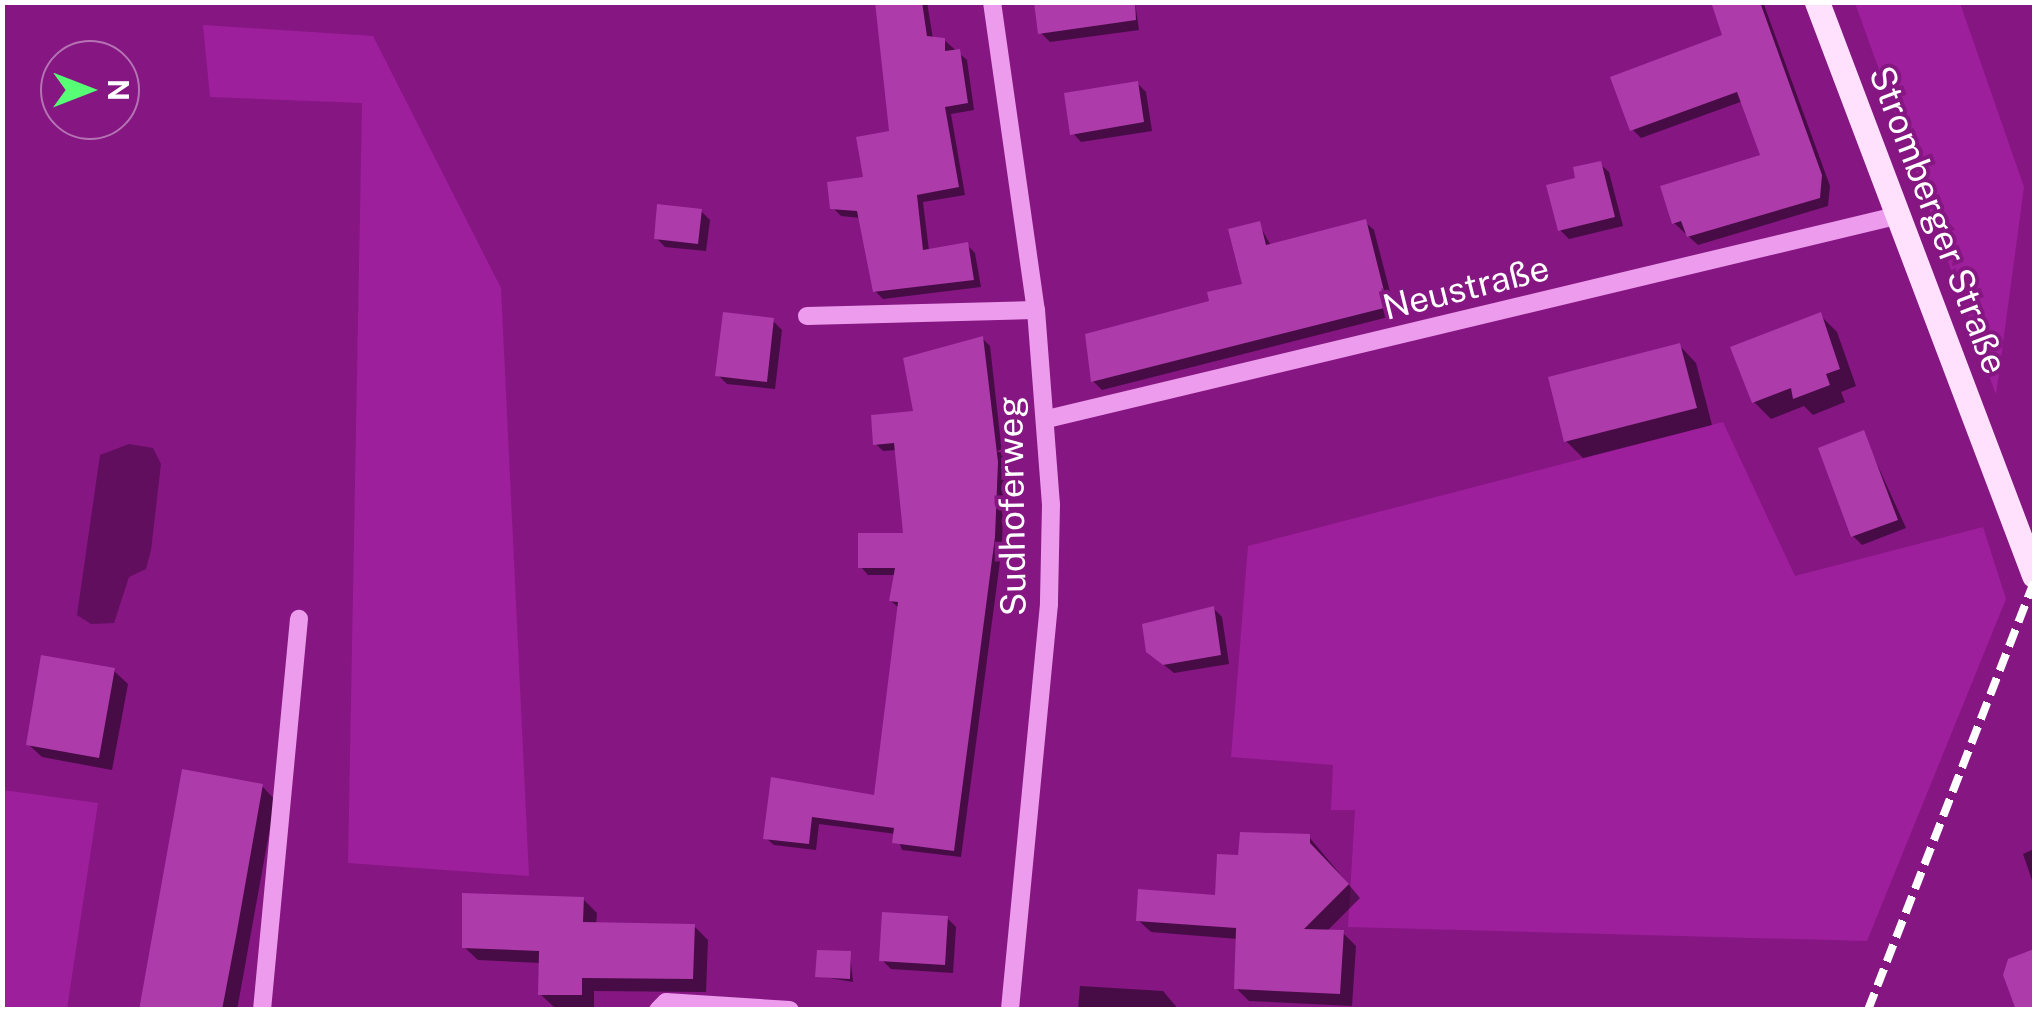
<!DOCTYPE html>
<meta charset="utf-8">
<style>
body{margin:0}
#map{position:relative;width:2037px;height:1012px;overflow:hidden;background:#851682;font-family:"Public Sans",sans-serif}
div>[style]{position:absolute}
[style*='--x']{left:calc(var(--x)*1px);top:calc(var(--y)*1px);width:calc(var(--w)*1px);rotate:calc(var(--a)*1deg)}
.green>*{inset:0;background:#9e1f9c}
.water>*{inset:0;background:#620e5f}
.shadow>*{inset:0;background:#0007}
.building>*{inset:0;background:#ad3baa}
.minor>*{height:18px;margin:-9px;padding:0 9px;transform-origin:9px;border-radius:9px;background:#ed9bec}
.major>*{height:25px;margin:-12.5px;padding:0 12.5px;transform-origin:12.5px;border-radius:12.5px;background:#ffe1fd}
.rail>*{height:8px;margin-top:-4px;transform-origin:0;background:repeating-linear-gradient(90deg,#fff 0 18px,transparent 0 26px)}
span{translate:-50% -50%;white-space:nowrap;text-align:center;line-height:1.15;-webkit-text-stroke:8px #851682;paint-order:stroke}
.street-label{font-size:35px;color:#fff}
.frame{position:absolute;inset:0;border:5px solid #fff;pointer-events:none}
.north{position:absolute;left:40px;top:40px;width:100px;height:100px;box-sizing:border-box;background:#851682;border:2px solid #b673b4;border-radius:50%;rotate:90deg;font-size:28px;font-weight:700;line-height:40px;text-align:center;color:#fff}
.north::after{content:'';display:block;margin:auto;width:35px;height:45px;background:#57ff75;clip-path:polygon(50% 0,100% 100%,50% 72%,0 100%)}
</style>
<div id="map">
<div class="green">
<i style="clip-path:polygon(1855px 3px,1960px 3px,2024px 187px,1996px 395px)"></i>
<i style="clip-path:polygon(203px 25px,373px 36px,501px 288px,529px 876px,348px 863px,362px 103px,210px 97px)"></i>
<i style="clip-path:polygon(1723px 422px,1795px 576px,1983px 527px,2006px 599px,1867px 941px,1348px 927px,1355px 810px,1331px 810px,1333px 765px,1231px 757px,1248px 546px)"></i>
<i style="clip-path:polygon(3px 790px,98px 803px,67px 1009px,3px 1009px)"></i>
</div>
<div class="water">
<i style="clip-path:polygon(129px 444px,153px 448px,161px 464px,151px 550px,146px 569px,129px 577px,114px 623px,91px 624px,77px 615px,100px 455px)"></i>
</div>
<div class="shadow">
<i style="clip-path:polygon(876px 2px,927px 2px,933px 39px,944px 40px,967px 60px,974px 110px,951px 114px,965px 195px,923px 202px,929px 251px,967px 245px,975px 253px,981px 287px,883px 299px,875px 291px,861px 218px,841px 216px,833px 208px,866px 179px,892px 133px)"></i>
<i style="clip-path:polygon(1135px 2px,1139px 30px,1050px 42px,1041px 33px)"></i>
<i style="clip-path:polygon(1714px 2px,1763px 2px,1830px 186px,1828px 206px,1698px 245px,1674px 223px,1763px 156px,1743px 101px,1641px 138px,1632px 129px,1726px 36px)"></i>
<i style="clip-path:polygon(1137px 83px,1146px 92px,1152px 131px,1081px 142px,1073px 133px)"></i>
<i style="clip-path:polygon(1600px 164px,1609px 172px,1623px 226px,1569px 239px,1560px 230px,1578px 180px)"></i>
<i style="clip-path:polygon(701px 211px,710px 220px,706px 251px,665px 247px,656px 238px)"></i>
<i style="clip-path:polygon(1365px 222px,1374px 230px,1396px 315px,1102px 390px,1093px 381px,1245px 286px,1259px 224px,1271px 246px)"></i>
<i style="clip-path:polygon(1820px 315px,1837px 332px,1856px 386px,1841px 392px,1845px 402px,1813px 415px,1804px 406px,1771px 419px,1754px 402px)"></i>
<i style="clip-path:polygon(773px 321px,782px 330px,775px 389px,727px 384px,718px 375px)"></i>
<i style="clip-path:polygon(983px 339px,990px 346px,1004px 471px,1002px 546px,961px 857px,902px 850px,896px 834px,819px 824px,816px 850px,774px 845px,766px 838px,773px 780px,876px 798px,900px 609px,891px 601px,896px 575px,868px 575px,861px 567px,905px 535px,897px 450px,883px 451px,876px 444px,916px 413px)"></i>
<i style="clip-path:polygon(1679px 345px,1696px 363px,1712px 425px,1583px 458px,1566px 441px)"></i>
<i style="clip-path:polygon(1863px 433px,1906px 528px,1862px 545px,1853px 536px)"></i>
<i style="clip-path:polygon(1213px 608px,1222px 617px,1229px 664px,1174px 673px,1158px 660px)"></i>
<i style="clip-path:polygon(114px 671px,128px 684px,112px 770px,42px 757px,28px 744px)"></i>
<i style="clip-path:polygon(262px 786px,275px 800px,237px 1010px,142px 1010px)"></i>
<i style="clip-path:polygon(1309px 837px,1360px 898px,1326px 932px,1343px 933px,1356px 946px,1352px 1006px,1249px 1001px,1236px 988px,1238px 939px,1151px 932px,1138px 920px,1218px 898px,1241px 857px)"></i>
<i style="clip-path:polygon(2034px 849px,2034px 886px,2023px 854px)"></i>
<i style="clip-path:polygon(583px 899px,597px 913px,596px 925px,694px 926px,708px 940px,706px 992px,594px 991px,594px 1007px,554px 1007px,540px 994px,541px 963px,478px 960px,464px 947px)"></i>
<i style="clip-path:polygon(947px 918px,956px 927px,953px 973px,891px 969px,882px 960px)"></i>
<i style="clip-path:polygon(850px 954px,853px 982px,818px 976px)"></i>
<i style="clip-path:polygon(1080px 986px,1163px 991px,1179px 1010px,1078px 1010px)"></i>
</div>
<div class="building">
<i style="clip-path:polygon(875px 2px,922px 2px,927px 36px,945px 38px,945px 51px,960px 49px,968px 103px,945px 107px,959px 187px,917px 195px,923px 250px,968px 242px,974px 280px,873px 292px,857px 211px,830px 209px,827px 182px,863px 177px,856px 137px,889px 131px)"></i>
<i style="clip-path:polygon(1034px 2px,1135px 2px,1136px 20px,1038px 34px)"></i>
<i style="clip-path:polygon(1711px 2px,1760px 2px,1822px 175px,1820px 198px,1687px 237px,1681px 221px,1672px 224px,1660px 186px,1760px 155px,1737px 92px,1630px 131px,1610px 77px,1722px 35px)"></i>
<i style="clip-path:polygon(1138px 81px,1144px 122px,1070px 135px,1064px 93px)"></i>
<i style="clip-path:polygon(1601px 161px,1615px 217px,1558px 231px,1546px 185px,1575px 178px,1573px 167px)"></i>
<i style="clip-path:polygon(657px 204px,702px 209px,698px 244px,654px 239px)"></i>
<i style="clip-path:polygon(1366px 219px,1388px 307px,1091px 382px,1085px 334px,1209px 301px,1207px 292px,1242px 284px,1228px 229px,1260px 221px,1266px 245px)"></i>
<i style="clip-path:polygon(723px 312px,774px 318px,767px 382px,715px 376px)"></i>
<i style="clip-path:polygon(1821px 312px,1840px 369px,1826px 374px,1830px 385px,1793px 399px,1791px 388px,1752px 403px,1730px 347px)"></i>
<i style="clip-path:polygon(983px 336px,998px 462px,995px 537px,954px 851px,892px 843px,894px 828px,812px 817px,809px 844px,763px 839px,771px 777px,874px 795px,898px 602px,889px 601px,895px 568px,858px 568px,858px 533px,903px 533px,894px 443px,873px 445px,871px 415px,913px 411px,903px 358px)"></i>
<i style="clip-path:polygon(1680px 343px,1697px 408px,1564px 442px,1548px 377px)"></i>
<i style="clip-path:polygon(1864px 430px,1898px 520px,1851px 537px,1818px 448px)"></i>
<i style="clip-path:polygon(1214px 606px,1221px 655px,1163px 665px,1146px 652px,1142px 624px)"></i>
<i style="clip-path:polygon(41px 655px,115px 668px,99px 758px,26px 745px)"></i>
<i style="clip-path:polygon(182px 769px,263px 784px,237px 931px,222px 1010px,139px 1010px)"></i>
<i style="clip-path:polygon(1240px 832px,1310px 834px,1310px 843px,1349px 884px,1304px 929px,1344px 930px,1340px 994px,1234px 989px,1236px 928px,1136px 921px,1138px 889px,1215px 895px,1217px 854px,1238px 855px)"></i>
<i style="clip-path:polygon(462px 893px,584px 897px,583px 922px,695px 924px,693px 979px,582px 978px,582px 995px,538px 995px,539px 951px,462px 948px)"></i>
<i style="clip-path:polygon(882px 912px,948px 916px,945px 965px,879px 961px)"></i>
<i style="clip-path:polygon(2034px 949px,2034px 1010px,2016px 1010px,2003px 975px,2008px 959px)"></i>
<i style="clip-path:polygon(817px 950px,851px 951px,850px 979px,815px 977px)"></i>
</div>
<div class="minor">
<i style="--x:992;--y:2;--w:311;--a:81.9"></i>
<i style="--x:1036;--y:310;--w:196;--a:85.6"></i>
<i style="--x:1051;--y:505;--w:99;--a:91.2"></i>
<i style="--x:1049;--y:604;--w:408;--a:95.5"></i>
<i style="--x:807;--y:316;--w:229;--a:-1.5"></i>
<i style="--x:1047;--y:419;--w:877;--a:-13.45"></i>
<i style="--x:262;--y:1010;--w:393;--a:-84.6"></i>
<i style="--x:658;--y:1010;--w:11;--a:-45"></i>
<i style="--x:666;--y:1002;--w:124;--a:3.7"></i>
</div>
<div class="major">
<i style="--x:1817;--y:2;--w:613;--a:69.26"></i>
</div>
<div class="rail">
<i style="--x:1868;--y:1010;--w:459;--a:-68.8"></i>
</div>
<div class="street-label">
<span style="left:1938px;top:220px;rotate:69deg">Stromberger Straße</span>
<span style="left:1466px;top:288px;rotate:-14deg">Neustraße</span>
<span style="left:1012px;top:506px;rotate:-91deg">Sudhoferweg</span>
</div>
<div class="frame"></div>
<div class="north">N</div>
</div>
